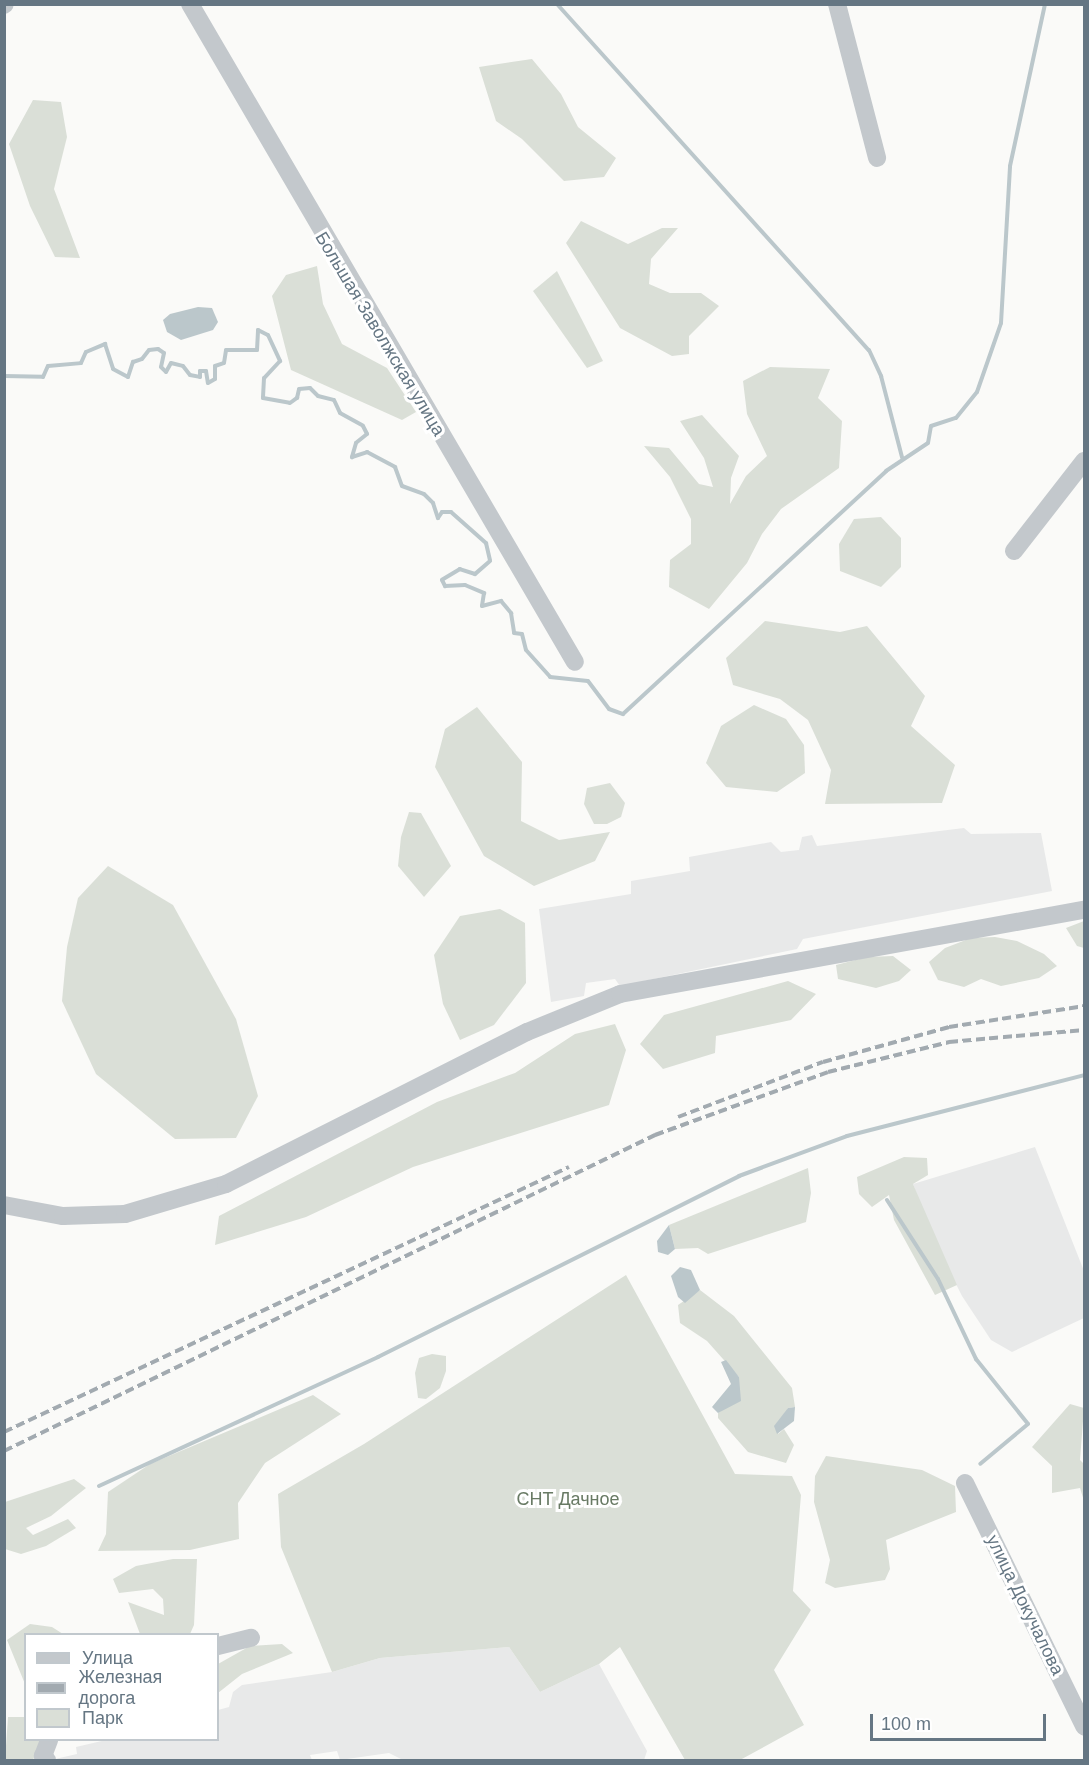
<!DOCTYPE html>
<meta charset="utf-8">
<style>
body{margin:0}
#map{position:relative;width:1089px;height:1765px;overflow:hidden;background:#fafaf8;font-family:Arial,sans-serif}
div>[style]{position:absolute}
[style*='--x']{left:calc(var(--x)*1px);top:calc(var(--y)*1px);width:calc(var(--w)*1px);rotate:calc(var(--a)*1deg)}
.built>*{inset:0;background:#e8e9e9}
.green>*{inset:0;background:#dadfd7}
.water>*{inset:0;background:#bbc7cb}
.stream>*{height:4px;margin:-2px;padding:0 2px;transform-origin:2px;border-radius:2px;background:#bbc7cb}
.minor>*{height:18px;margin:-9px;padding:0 9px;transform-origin:9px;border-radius:9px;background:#c3c8cc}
.rail>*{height:4px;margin-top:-2px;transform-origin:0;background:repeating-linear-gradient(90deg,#a2aab0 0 9px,transparent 0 13.5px)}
span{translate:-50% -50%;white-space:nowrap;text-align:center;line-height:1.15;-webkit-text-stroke:6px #fff;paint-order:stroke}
.street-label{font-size:18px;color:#657683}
.park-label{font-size:18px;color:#687a64}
.frame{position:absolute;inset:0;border:6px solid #657683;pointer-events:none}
.legend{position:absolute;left:24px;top:1633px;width:195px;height:108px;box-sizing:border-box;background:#fff;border:2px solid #c1c8cd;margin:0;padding:8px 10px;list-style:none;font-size:18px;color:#657683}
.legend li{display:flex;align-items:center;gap:12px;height:30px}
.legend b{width:30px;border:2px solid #c1c8cd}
.scale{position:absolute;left:870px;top:1714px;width:176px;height:27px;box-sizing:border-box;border:3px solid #657683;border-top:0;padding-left:8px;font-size:18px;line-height:21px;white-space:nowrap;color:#657683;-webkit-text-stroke:4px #fff;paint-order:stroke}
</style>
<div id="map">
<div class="built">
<i style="clip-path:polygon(964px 828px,971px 834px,1041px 833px,1052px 891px,803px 939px,797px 949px,620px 986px,615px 979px,586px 983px,584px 996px,551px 1002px,539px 909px,631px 894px,631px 881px,690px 871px,689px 857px,771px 842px,781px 852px,799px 850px,802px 837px,812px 835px,817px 846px)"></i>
<i style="clip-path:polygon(1035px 1147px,1084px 1271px,1084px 1318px,1012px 1352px,991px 1340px,962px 1296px,935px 1242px,913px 1184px)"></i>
<i style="clip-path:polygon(509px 1647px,540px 1692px,599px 1664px,647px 1751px,644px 1760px,403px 1760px,389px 1753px,340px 1760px,337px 1751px,310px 1755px,312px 1760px,55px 1759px,77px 1754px,76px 1747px,106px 1740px,218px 1740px,218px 1710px,229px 1707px,233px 1692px,242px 1685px,332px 1672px,380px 1658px)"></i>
</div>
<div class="green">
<i style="clip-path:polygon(532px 59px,561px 94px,578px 127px,616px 158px,604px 177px,564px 181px,522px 139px,496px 121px,479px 67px)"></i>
<i style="clip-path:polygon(33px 100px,61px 102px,67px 137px,54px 189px,80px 258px,55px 257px,30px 206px,9px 144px)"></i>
<i style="clip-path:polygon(581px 221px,628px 244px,662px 228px,678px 228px,651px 259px,649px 284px,670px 293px,701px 293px,719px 306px,689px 336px,689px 354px,672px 356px,620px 328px,566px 243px)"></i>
<i style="clip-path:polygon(317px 266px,323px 304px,342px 344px,387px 368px,416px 412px,402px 420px,291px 370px,272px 296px,286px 275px)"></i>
<i style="clip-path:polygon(557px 271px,603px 361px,587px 368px,533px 291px)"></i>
<i style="clip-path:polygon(770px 367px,830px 369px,818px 398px,842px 421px,839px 468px,781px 509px,762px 534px,747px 563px,709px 609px,669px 587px,670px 560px,691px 544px,691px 519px,670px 477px,644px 446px,669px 448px,699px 484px,713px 487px,704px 458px,680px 421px,702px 415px,739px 456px,731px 478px,730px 504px,746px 476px,767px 456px,747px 414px,743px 381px)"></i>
<i style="clip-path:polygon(881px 517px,901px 538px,901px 567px,881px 587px,840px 571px,839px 544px,854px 519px)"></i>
<i style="clip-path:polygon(765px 621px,840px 632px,867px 626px,925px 696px,911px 726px,955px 765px,942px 803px,825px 804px,831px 770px,808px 720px,780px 699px,733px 685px,726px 658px)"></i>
<i style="clip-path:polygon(754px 705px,786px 719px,804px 745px,805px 773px,777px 792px,726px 787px,706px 763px,721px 726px)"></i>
<i style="clip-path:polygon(477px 707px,522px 762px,521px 821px,559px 840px,610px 832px,595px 861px,534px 886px,484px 856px,435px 767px,445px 729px)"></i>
<i style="clip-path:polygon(610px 783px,625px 803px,621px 817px,607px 824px,594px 824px,584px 804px,587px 788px)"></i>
<i style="clip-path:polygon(409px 812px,421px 813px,451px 866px,424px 897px,398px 866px,401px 837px)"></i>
<i style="clip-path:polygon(108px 866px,173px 905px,236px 1019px,258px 1096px,236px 1138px,175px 1139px,96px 1074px,62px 1001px,67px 947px,78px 898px)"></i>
<i style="clip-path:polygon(500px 909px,525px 923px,526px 983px,494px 1025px,460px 1040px,443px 1004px,434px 955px,460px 916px)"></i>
<i style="clip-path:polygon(1084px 921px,1084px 948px,1077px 946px,1066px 928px)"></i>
<i style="clip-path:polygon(995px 937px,1017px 941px,1044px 954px,1057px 966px,1039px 978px,1001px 986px,981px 979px,964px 987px,938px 980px,929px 962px,945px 948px,971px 938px)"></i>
<i style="clip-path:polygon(893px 956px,911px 970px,899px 981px,876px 988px,838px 979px,836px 965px,867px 957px)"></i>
<i style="clip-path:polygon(788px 981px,816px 994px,791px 1020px,716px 1036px,715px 1053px,663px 1069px,640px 1044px,664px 1015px)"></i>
<i style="clip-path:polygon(615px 1024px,626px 1050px,609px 1105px,413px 1167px,306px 1217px,215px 1245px,219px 1216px,437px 1102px,515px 1073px,575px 1034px)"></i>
<i style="clip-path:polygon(904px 1157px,927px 1158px,928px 1175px,913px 1184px,957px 1285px,935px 1295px,894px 1220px,889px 1195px,872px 1207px,859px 1194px,857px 1177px)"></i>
<i style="clip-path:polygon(808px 1168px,811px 1193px,806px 1222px,708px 1254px,698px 1248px,675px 1249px,669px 1225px)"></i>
<i style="clip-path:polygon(626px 1275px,735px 1474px,792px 1476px,801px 1495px,793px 1591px,811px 1610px,774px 1670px,804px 1725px,740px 1760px,685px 1760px,620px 1647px,599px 1664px,540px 1692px,509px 1647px,380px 1658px,332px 1672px,281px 1547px,278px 1494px,364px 1444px)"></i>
<i style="clip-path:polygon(700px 1290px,734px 1316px,792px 1388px,795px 1407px,788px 1408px,778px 1434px,784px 1429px,794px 1445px,786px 1463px,748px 1452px,718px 1418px,718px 1413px,729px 1405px,737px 1390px,739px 1377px,707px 1341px,680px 1323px,678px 1305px)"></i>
<i style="clip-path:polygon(432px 1354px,446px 1356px,446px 1371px,440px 1388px,426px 1399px,418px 1398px,415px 1373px,419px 1358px)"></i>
<i style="clip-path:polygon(313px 1395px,341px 1414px,265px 1463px,238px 1503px,239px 1539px,190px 1550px,98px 1551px,106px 1534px,108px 1492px,150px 1464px)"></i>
<i style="clip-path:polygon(1070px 1404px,1084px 1408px,1080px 1460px,1084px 1464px,1084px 1501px,1080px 1488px,1052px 1493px,1052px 1466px,1032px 1447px)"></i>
<i style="clip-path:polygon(826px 1456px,922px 1470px,955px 1486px,956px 1512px,886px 1540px,890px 1569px,885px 1580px,835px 1588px,825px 1583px,830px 1560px,814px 1502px,815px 1476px)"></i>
<i style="clip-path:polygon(74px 1479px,86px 1488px,51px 1516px,26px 1528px,33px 1535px,68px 1519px,76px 1528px,46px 1546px,21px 1554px,5px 1549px,5px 1502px)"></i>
<i style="clip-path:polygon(173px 1559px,197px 1559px,194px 1625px,190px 1634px,140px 1634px,128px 1602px,164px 1615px,163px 1599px,153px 1589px,119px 1593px,113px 1579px,136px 1566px)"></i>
<i style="clip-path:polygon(30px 1624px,52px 1627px,63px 1634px,26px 1634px,25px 1684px,7px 1640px)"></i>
<i style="clip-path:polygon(282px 1644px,293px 1653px,242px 1674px,218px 1693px,218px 1664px,250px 1646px)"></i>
<i style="clip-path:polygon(8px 1717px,25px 1717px,26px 1740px,42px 1740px,33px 1760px,5px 1760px)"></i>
</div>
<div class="water">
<i style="clip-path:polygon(198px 307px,212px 308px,218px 322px,213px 330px,181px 340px,167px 332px,163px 320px,170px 314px)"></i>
<i style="clip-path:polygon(669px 1225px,675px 1249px,668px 1255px,658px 1252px,657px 1241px)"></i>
<i style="clip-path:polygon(680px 1267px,691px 1270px,700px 1290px,685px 1303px,678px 1297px,671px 1276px)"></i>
<i style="clip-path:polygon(726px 1360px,739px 1377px,741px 1401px,718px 1413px,712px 1407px,731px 1384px,721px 1362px)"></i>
<i style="clip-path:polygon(795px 1407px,794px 1421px,777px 1434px,774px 1426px,788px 1408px)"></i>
</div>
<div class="stream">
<i style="--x:557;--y:4;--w:466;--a:48"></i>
<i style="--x:869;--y:350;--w:29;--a:65"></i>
<i style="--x:881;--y:376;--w:84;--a:75.5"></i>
<i style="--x:4;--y:376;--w:39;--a:1"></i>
<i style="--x:43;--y:377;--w:12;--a:-66"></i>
<i style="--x:48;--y:366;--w:33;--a:-5"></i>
<i style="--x:81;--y:363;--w:12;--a:-66"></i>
<i style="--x:86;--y:352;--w:21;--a:-23"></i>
<i style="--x:105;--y:344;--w:26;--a:72"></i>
<i style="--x:113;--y:369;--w:17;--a:28"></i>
<i style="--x:128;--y:377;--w:16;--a:-72"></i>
<i style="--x:133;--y:362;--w:9;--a:-18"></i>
<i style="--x:142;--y:359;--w:11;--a:-52"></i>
<i style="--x:149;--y:350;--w:9;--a:-6"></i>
<i style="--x:158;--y:349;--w:7;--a:34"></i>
<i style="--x:164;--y:353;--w:14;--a:102"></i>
<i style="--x:161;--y:367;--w:7;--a:45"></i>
<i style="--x:166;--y:372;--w:10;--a:-61"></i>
<i style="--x:171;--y:363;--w:12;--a:14"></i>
<i style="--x:183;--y:366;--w:11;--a:52"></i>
<i style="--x:190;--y:375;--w:10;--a:11"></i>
<i style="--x:200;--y:377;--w:6;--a:-90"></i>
<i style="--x:200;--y:371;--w:6;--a:0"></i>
<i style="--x:206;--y:371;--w:12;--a:81"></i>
<i style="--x:208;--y:383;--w:8;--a:-30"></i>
<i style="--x:215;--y:379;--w:13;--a:-90"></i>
<i style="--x:215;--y:366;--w:9;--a:-18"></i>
<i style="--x:224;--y:363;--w:13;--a:-81"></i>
<i style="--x:226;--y:350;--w:31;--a:0"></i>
<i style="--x:257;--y:350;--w:20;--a:-87"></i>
<i style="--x:258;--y:330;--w:11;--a:27"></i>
<i style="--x:268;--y:335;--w:29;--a:65"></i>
<i style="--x:280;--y:361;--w:23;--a:133"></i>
<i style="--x:264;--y:378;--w:20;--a:93"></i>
<i style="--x:263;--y:398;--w:27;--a:10"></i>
<i style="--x:290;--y:403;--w:9;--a:-36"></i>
<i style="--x:297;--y:398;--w:9;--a:-77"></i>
<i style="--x:299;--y:389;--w:11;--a:-5"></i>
<i style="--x:310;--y:388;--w:11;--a:45"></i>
<i style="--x:318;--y:396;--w:16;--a:14"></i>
<i style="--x:334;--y:400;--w:14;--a:65"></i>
<i style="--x:340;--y:413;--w:26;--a:29"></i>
<i style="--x:363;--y:426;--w:9;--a:63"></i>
<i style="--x:367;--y:434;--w:14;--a:141"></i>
<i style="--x:356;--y:443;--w:15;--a:106"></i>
<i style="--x:352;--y:457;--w:16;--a:-18"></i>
<i style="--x:367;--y:452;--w:32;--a:28"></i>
<i style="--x:395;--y:467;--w:20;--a:70"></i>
<i style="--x:402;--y:486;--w:23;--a:20"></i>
<i style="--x:424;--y:494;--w:13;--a:45"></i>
<i style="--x:433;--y:503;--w:16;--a:72"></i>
<i style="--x:438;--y:518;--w:7;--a:-56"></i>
<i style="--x:442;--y:512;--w:9;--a:0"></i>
<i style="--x:451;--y:512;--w:47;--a:41.5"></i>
<i style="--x:486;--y:543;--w:18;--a:77"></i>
<i style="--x:490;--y:561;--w:20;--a:139"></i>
<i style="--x:475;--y:574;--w:16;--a:-162"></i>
<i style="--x:460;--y:569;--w:21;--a:149"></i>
<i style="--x:442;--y:580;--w:7;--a:63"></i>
<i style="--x:445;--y:586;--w:20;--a:-3"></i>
<i style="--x:465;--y:585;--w:21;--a:23"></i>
<i style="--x:484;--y:593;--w:13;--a:99"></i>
<i style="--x:482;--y:606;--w:20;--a:-15"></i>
<i style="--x:501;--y:601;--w:16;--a:50"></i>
<i style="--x:511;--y:613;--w:20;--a:81"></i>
<i style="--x:514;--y:633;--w:8;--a:7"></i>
<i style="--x:522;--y:634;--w:16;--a:76"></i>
<i style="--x:526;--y:650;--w:36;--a:48"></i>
<i style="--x:550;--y:677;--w:38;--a:6"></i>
<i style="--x:588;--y:681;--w:35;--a:53"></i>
<i style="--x:609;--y:709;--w:15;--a:20"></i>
<i style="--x:623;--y:714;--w:358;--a:-42.7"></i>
<i style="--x:886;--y:471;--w:50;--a:-33.7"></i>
<i style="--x:928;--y:443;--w:17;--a:-80"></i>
<i style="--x:931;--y:426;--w:26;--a:-18"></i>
<i style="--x:956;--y:418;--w:33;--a:-51"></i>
<i style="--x:977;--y:392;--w:73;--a:-70.8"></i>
<i style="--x:1001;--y:323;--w:157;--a:-86.7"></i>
<i style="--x:1010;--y:166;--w:166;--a:-77.8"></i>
<i style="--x:887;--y:1200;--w:94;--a:57.2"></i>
<i style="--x:938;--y:1279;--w:89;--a:64.6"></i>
<i style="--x:976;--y:1359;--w:83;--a:51.3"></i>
<i style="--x:1028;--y:1424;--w:62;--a:140.2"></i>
<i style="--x:99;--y:1486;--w:307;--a:-24.8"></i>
<i style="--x:378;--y:1357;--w:404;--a:-26.6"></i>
<i style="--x:739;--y:1176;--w:115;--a:-20.3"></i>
<i style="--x:847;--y:1136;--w:245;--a:-14.4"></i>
</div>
<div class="minor">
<i style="--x:190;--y:4;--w:762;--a:59.67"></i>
<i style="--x:837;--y:4;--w:159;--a:75.4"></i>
<i style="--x:4;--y:5;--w:1;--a:-45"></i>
<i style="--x:1014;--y:551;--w:114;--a:-52.1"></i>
<i style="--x:4;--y:1205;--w:60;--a:10.6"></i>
<i style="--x:63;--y:1216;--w:62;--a:-1.8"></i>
<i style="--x:125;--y:1214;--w:105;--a:-16.5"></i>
<i style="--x:226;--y:1184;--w:337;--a:-26.8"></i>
<i style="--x:527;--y:1032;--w:100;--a:-22.2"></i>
<i style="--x:620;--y:994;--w:472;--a:-10.3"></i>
<i style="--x:965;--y:1483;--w:271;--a:63.9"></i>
<i style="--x:218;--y:1646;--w:34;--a:-14"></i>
<i style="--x:47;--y:1760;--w:6;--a:-135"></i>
<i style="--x:43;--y:1756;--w:17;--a:-69"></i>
</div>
<div class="rail">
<i style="--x:678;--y:1117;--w:155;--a:-20.8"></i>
<i style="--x:823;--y:1062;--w:131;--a:-15.5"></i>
<i style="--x:949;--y:1027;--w:137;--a:-8.8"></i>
<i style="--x:4;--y:1432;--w:624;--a:-25.13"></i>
<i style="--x:4;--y:1451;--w:724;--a:-25.89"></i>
<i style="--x:655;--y:1135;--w:184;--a:-20"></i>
<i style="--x:828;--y:1072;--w:125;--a:-13.9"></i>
<i style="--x:949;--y:1042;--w:136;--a:-5.1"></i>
</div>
<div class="street-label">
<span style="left:380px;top:334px;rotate:59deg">Большая Заволжская улица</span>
<span style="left:1025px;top:1605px;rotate:64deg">улица Докучалова</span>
</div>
<div class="park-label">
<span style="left:568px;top:1499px">СНТ Дачное</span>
</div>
<div class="frame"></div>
<ul class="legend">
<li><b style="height:8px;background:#c3c8cc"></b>Улица</li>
<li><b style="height:8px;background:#a2aab0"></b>Железная дорога</li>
<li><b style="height:16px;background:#dadfd7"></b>Парк</li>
</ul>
<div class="scale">100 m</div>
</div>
